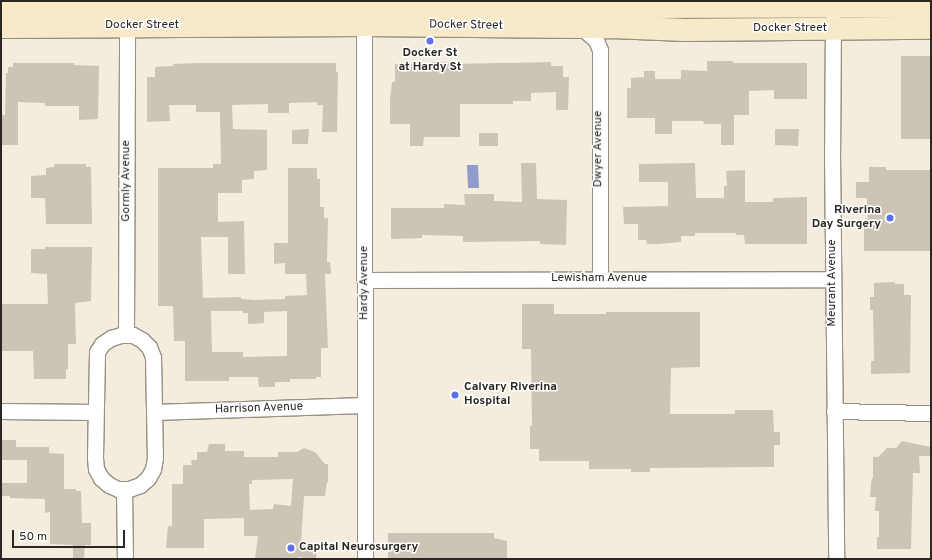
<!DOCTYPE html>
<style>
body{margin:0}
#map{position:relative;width:932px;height:560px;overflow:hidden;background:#f4ecdd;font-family:Overpass,sans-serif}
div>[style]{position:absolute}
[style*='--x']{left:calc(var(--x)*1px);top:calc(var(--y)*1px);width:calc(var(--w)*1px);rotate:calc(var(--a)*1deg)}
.water>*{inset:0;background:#909dcc}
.building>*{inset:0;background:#ccc4b5}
.roads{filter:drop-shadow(1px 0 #989183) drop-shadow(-1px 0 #989183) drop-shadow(0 1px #989183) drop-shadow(0 -1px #989183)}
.street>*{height:15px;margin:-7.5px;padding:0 7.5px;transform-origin:7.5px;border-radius:7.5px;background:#fff}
.secondary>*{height:22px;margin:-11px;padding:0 11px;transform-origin:11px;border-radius:11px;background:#f8e9c9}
.dots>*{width:11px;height:11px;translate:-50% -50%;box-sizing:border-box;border:2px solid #fff;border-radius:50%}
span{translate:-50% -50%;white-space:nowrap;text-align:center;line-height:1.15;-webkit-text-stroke:3px #fff;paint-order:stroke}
.street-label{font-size:12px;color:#2b2823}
.poi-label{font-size:12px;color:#2b2823;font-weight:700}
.right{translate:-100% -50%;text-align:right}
.left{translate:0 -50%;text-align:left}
.frame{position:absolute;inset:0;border:2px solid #2b2823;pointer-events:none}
.scale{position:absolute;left:12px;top:530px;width:113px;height:18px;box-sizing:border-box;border:2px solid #2b2823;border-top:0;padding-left:5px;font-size:12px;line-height:14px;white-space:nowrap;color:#2b2823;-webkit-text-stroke:3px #fff;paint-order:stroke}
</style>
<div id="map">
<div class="water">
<i style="clip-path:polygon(467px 165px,478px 165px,479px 188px,468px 188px)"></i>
</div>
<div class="building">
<i style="clip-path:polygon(901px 56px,931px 56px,931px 139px,901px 139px)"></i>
<i style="clip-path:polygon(707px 61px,733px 61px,733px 63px,807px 63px,807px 99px,774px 99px,774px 90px,749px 91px,749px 115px,734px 115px,734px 145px,721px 145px,721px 124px,704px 124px,703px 121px,672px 121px,672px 134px,655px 134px,655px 118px,627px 118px,627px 88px,631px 88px,631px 78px,644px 77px,644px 71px,655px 71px,655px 79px,681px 79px,681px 70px,707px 71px)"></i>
<i style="clip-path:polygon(430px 62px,453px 62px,453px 64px,551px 62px,551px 66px,563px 66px,563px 77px,569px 77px,568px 110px,556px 110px,556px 92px,531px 93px,531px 101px,513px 101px,513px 104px,460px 104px,460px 137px,424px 137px,423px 146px,410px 146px,410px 124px,390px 124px,390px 99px,392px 82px,395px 82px,395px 64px,430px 64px)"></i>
<i style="clip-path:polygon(13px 63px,74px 63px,74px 65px,99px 66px,98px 119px,79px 120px,79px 106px,45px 106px,45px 103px,18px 102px,18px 145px,1px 145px,1px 115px,5px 115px,6px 73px,8px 73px,8px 67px,13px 67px)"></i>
<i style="clip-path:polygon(evenodd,198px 63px,336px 63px,336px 72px,338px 72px,337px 132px,322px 132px,323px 105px,317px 105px,317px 102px,289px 103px,289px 113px,268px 113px,268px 104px,232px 105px,233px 129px,267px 130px,267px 170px,254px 171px,254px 179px,242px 180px,242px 193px,218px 193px,218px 222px,244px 221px,245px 274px,228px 274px,228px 237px,201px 237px,203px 298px,241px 297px,241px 299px,254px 300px,285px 299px,285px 296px,307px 295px,306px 274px,285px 274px,285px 263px,274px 264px,274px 243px,288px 243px,288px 168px,317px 168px,317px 179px,320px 179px,320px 207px,324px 207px,324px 218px,328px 218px,327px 262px,330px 262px,331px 274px,325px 274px,328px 348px,321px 348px,321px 377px,316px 377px,316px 379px,290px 379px,290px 382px,275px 382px,275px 387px,259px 387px,258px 377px,229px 377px,229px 381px,185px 381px,185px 341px,174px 341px,173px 306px,158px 306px,158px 168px,213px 168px,213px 164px,221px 164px,220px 112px,196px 112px,196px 105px,169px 105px,170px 121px,147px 122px,147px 77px,155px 77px,155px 67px,173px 66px,173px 64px,198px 63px,211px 311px,243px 311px,243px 313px,248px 313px,248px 324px,264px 323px,264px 312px,287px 311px,287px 356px,243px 357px,243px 352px,212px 352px,211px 311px)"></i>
<i style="clip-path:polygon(309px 129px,308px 144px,292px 144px,292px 130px)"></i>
<i style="clip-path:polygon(775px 129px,799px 129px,798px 146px,775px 145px)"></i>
<i style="clip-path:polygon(479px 133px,498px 133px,498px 146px,479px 146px)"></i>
<i style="clip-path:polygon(521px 163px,536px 163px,537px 199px,567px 200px,566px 245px,540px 244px,540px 241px,463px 242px,463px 236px,422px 235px,422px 238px,391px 239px,391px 208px,444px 208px,444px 204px,465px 205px,464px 194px,494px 194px,494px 201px,522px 202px)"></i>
<i style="clip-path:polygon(695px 163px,696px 198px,724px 198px,724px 186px,727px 186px,726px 171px,745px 170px,745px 202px,773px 202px,773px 198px,807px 197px,807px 244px,745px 244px,744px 235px,736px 235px,736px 233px,695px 233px,695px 236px,681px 236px,681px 242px,658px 244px,647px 244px,646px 240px,638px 240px,638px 224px,624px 224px,623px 207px,668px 206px,668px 182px,639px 182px,639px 164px)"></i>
<i style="clip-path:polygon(54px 164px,86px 164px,86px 167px,91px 167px,92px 224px,46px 224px,45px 198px,31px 198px,31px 176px,46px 175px,46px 168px,54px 167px)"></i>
<i style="clip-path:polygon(869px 167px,886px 167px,886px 170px,931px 170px,931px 251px,864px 251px,864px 228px,868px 228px,867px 198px,856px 198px,856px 182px,869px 182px)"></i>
<i style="clip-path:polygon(45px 247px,92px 247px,91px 301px,75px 303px,76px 344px,68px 344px,68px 369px,66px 369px,66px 379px,34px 379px,33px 351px,1px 351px,1px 304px,48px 304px,47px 274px,31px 273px,31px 249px,45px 249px)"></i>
<i style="clip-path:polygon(895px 282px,895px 284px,904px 284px,904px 295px,911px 295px,910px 373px,871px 374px,871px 361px,874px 361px,873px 310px,870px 310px,870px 297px,874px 297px,874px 283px)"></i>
<i style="clip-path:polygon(522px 304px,554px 304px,554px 314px,606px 314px,606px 312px,700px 312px,700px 367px,671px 368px,670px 414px,735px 414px,735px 410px,773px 410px,774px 432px,780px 432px,780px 445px,774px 445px,774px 467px,650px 468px,650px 472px,631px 472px,631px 469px,589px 469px,589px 461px,539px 461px,539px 449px,530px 449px,530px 426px,532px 426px,531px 349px,522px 349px)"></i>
<i style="clip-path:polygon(1px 440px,16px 440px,16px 447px,49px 447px,49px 453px,64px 454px,64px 489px,76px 489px,76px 491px,81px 491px,82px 523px,91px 523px,91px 545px,85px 545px,84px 559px,73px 559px,73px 545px,50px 544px,50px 512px,45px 513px,45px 499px,10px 498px,10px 496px,1px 496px,1px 483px,27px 483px,27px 460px,1px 460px)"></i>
<i style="clip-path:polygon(902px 441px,931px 447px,931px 456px,919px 456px,920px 473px,913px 473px,911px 549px,877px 549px,877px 537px,879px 537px,879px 511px,875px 511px,876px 497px,870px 497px,871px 484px,872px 478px,873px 478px,873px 457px,878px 457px,887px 448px,896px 448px)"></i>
<i style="clip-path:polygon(evenodd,209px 444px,225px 444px,225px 451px,244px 451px,244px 457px,278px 457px,278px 452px,297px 452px,304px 448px,315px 452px,325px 464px,328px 464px,328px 482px,327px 482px,325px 496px,304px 496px,301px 544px,317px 546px,316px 559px,298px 557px,298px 559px,255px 559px,258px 536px,244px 536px,244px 518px,204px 519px,204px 548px,166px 548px,168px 526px,172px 526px,172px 484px,183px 484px,183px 465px,192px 465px,191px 460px,197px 460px,197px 452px,207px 452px,209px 444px,293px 479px,291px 506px,274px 504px,273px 509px,250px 510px,249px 484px,252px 484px,252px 480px,293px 479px)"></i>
<i style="clip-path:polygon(388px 533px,494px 533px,494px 538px,507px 541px,507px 559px,388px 559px)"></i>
</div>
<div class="roads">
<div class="street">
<i style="--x:364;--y:16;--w:543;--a:89.89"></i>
<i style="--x:833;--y:20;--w:133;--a:90.4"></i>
<i style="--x:832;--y:153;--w:406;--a:89.4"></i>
<i style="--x:581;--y:27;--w:20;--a:41"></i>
<i style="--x:596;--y:40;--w:11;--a:68"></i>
<i style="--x:600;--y:50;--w:229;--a:90"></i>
<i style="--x:365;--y:280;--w:468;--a:-0.1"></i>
<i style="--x:121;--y:335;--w:12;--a:0"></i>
<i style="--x:133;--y:335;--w:10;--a:29"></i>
<i style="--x:142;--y:340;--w:10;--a:45"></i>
<i style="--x:149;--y:347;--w:11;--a:68"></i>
<i style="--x:153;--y:357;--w:101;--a:88.9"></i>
<i style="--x:155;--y:458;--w:11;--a:100"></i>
<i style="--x:153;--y:469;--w:10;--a:119"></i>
<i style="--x:148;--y:478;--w:11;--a:139"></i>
<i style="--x:140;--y:485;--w:12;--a:160"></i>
<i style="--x:129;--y:489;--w:11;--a:180"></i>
<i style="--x:118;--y:489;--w:10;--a:-156"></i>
<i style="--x:109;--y:485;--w:11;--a:-139"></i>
<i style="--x:101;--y:478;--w:10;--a:-119"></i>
<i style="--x:96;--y:469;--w:12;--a:-95"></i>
<i style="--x:95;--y:457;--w:105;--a:-88.9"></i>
<i style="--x:97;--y:352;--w:9;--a:-58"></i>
<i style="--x:102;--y:344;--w:11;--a:-34"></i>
<i style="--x:111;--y:338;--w:10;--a:-17"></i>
<i style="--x:126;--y:335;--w:309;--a:-89.8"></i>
<i style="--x:1;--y:411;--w:94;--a:0.6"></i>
<i style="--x:834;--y:411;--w:97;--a:1.2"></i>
<i style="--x:154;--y:412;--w:211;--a:-1.9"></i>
<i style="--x:124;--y:489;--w:70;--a:89.2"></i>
</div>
<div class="secondary">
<i style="--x:1;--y:9;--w:930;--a:-0.18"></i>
<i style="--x:1;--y:27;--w:363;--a:-0.3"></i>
<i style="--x:364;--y:25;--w:248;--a:0.5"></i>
<i style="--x:612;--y:27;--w:73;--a:2.4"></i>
<i style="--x:685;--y:30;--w:246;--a:-0.5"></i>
</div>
</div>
<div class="dots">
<i style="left:430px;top:41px;background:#5f71e8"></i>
<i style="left:890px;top:218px;background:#5f71e8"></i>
<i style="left:455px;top:395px;background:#5f71e8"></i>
<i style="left:291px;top:548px;background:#5f71e8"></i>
</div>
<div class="street-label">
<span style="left:142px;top:26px">Docker Street</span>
<span style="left:466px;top:26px;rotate:1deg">Docker Street</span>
<span style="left:790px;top:29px">Docker Street</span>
<span style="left:599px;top:149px;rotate:-90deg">Dwyer Avenue</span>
<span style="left:127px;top:181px;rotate:-90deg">Gormly Avenue</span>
<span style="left:599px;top:279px">Lewisham Avenue</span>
<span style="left:365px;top:283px;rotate:-90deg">Hardy Avenue</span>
<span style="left:833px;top:283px;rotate:-90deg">Meurant Avenue</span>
<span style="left:259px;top:409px;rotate:-2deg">Harrison Avenue</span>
</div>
<div class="poi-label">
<span style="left:430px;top:61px">Docker St<br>at Hardy St</span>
<span class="right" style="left:881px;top:218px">Riverina<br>Day Surgery</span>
<span class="left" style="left:464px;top:395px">Calvary Riverina<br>Hospital</span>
<span class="left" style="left:299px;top:548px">Capital Neurosurgery</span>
</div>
<div class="frame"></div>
<div class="scale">50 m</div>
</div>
